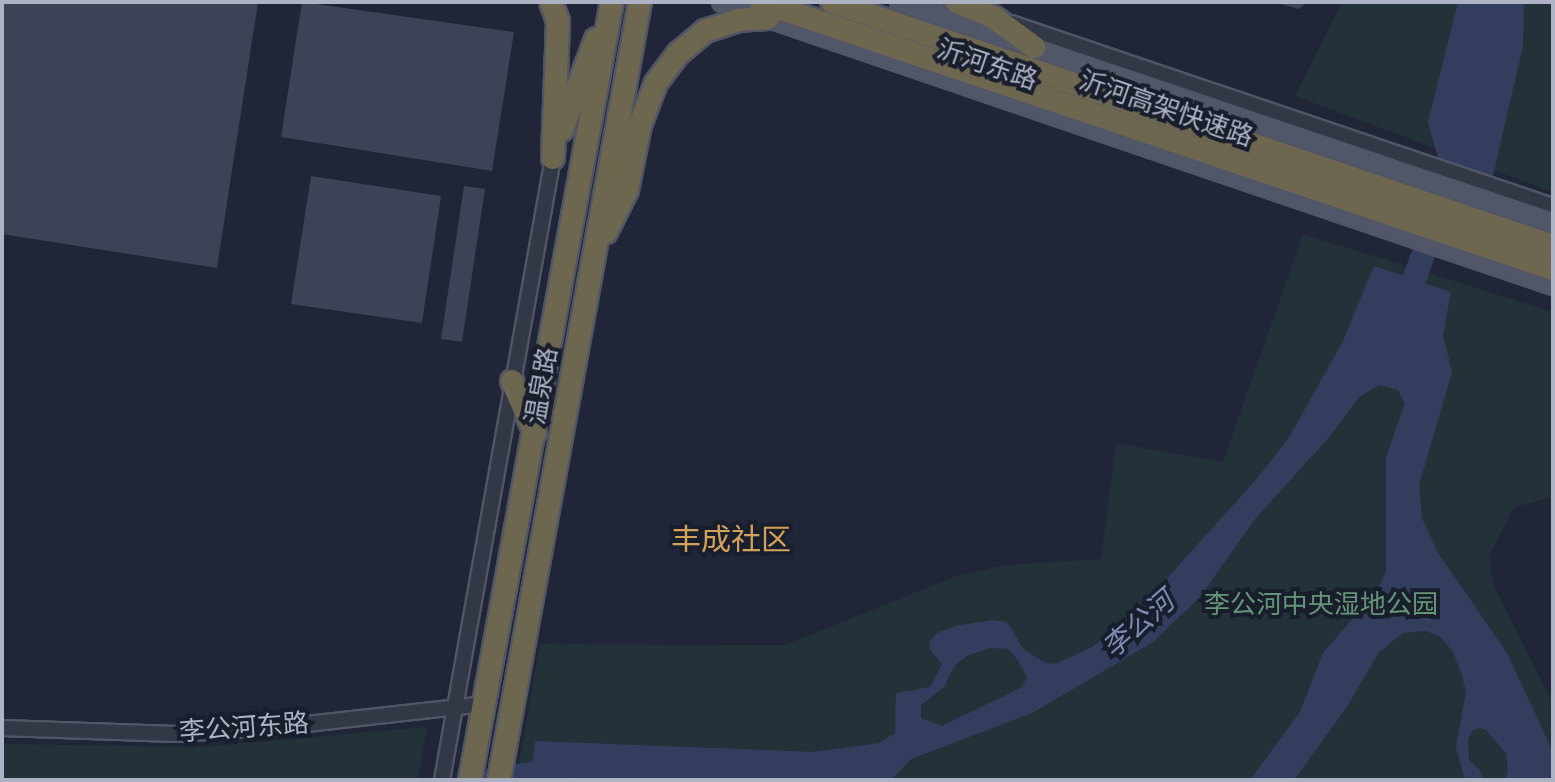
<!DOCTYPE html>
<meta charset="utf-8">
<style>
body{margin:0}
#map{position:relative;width:1555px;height:782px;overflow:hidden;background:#202637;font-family:"Space Grotesk","Noto Sans SC",sans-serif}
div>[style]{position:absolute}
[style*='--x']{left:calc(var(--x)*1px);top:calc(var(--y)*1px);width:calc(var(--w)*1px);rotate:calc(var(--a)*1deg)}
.green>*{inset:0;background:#223238}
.water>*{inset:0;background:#333e5f}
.river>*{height:24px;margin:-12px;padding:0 12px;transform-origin:12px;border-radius:12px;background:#333e5f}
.building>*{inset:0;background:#3c4357}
.roads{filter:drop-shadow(2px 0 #515565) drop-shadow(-2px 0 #515565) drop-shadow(0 2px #515565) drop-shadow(0 -2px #515565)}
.minor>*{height:14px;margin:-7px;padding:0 7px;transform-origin:7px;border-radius:7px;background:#333847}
.major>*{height:18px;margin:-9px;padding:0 9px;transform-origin:9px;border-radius:9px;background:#515768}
.highway>*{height:22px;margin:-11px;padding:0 11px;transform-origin:11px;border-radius:11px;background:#6e6750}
span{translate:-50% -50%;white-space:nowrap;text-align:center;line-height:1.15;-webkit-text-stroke:8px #191e2c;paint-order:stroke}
.street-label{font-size:26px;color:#adb2c4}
.park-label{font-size:26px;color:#659578}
.water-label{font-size:28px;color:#7d8bb2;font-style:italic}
.quarter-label{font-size:30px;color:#d3a25a}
.frame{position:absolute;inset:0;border:4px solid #adb2c4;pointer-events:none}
</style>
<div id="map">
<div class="green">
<i style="clip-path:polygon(1342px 2px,1553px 2px,1553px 192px,1295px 96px)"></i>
<i style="clip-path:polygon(1303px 234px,1553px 312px,1553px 497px,1514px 507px,1489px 556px,1494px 586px,1553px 704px,1553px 780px,516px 780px,540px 644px,785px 645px,959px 575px,1006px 565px,1101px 559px,1116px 443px,1223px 462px)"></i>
<i style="clip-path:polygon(427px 727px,418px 780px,2px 780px,2px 744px,199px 747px)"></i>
</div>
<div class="water">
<i style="clip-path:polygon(1458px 2px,1524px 2px,1523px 46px,1490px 188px,1441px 169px,1428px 122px)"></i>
<i style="clip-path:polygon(evenodd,1374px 266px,1451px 292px,1443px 335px,1452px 372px,1419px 485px,1422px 518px,1438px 553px,1507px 653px,1553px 752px,1553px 780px,1505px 780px,1508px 770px,1506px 753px,1486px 730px,1480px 728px,1472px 731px,1468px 740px,1469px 760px,1480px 770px,1483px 780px,1465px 780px,1456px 747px,1466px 692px,1461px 672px,1453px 652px,1440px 636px,1425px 631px,1403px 633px,1379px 652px,1346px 708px,1294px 780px,1250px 780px,1300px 712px,1323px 653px,1377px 591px,1386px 572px,1386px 457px,1405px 403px,1398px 390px,1379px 385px,1359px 397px,1331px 435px,1255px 519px,1199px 598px,1153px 642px,1032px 713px,911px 759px,891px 780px,531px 780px,535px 741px,812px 752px,879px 743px,895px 733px,896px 693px,930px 687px,942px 664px,930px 650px,929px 641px,937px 633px,956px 626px,993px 620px,1007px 622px,1024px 650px,1046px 663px,1056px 664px,1092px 647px,1142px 606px,1255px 481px,1288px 439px,1342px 343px,1374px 266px,990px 648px,1008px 649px,1017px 659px,1027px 677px,1022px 687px,942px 726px,921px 718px,921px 705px,944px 687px,955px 665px,967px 656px,990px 648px)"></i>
</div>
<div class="river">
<i style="--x:1403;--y:310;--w:155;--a:-70"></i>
<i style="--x:493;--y:780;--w:70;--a:-9.1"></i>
</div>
<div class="building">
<i style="clip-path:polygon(2px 2px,258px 2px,217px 268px,2px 234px)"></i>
<i style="clip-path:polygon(302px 2px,514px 32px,492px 171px,281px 137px)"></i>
<i style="clip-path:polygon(1274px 2px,1307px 2px,1299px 9px)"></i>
<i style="clip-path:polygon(311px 176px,441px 196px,422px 323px,291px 304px)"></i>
<i style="clip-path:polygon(464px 186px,485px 189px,462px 342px,441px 339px)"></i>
</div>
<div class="roads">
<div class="minor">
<i style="--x:1011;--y:23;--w:572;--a:18.66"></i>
<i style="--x:2;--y:728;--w:174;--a:2"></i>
<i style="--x:176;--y:734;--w:95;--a:-3.6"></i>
<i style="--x:271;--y:728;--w:214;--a:-6.4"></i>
<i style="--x:442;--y:780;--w:632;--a:-79.88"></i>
</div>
<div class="major">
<i style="--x:722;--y:2;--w:878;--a:18.81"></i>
<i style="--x:900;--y:2;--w:689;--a:18.62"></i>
</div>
<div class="highway">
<i style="--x:551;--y:2;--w:20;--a:70"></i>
<i style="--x:558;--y:21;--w:137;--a:92.1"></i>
<i style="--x:761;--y:2;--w:836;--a:18.63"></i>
<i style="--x:832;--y:2;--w:761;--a:18.7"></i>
<i style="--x:957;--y:2;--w:39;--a:23"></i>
<i style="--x:993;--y:17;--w:51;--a:36.2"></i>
<i style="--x:562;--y:130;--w:97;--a:-69.5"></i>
<i style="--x:606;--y:232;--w:47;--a:-63.4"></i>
<i style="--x:627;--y:190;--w:66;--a:-78.7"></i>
<i style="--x:640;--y:125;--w:45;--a:-69.1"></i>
<i style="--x:656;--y:83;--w:38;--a:-53"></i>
<i style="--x:679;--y:53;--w:34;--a:-40"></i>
<i style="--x:705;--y:31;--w:35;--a:-18"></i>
<i style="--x:738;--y:20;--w:30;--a:-4"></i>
<i style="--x:512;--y:381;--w:57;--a:66.1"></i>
<i style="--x:470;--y:780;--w:791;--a:-79.66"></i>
<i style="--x:499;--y:780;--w:791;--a:-79.73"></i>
</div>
</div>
<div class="street-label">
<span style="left:987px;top:65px;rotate:19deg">沂河东路</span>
<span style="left:1166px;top:109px;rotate:19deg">沂河高架快速路</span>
<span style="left:542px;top:386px;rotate:-80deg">温泉路</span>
<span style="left:244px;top:728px;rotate:-4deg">李公河东路</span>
</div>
<div class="park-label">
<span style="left:1321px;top:605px">李公河中央湿地公园</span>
</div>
<div class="water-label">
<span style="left:1138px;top:624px;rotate:-41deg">李公河</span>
</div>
<div class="quarter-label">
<span style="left:731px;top:540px">丰成社区</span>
</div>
<div class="frame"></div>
</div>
